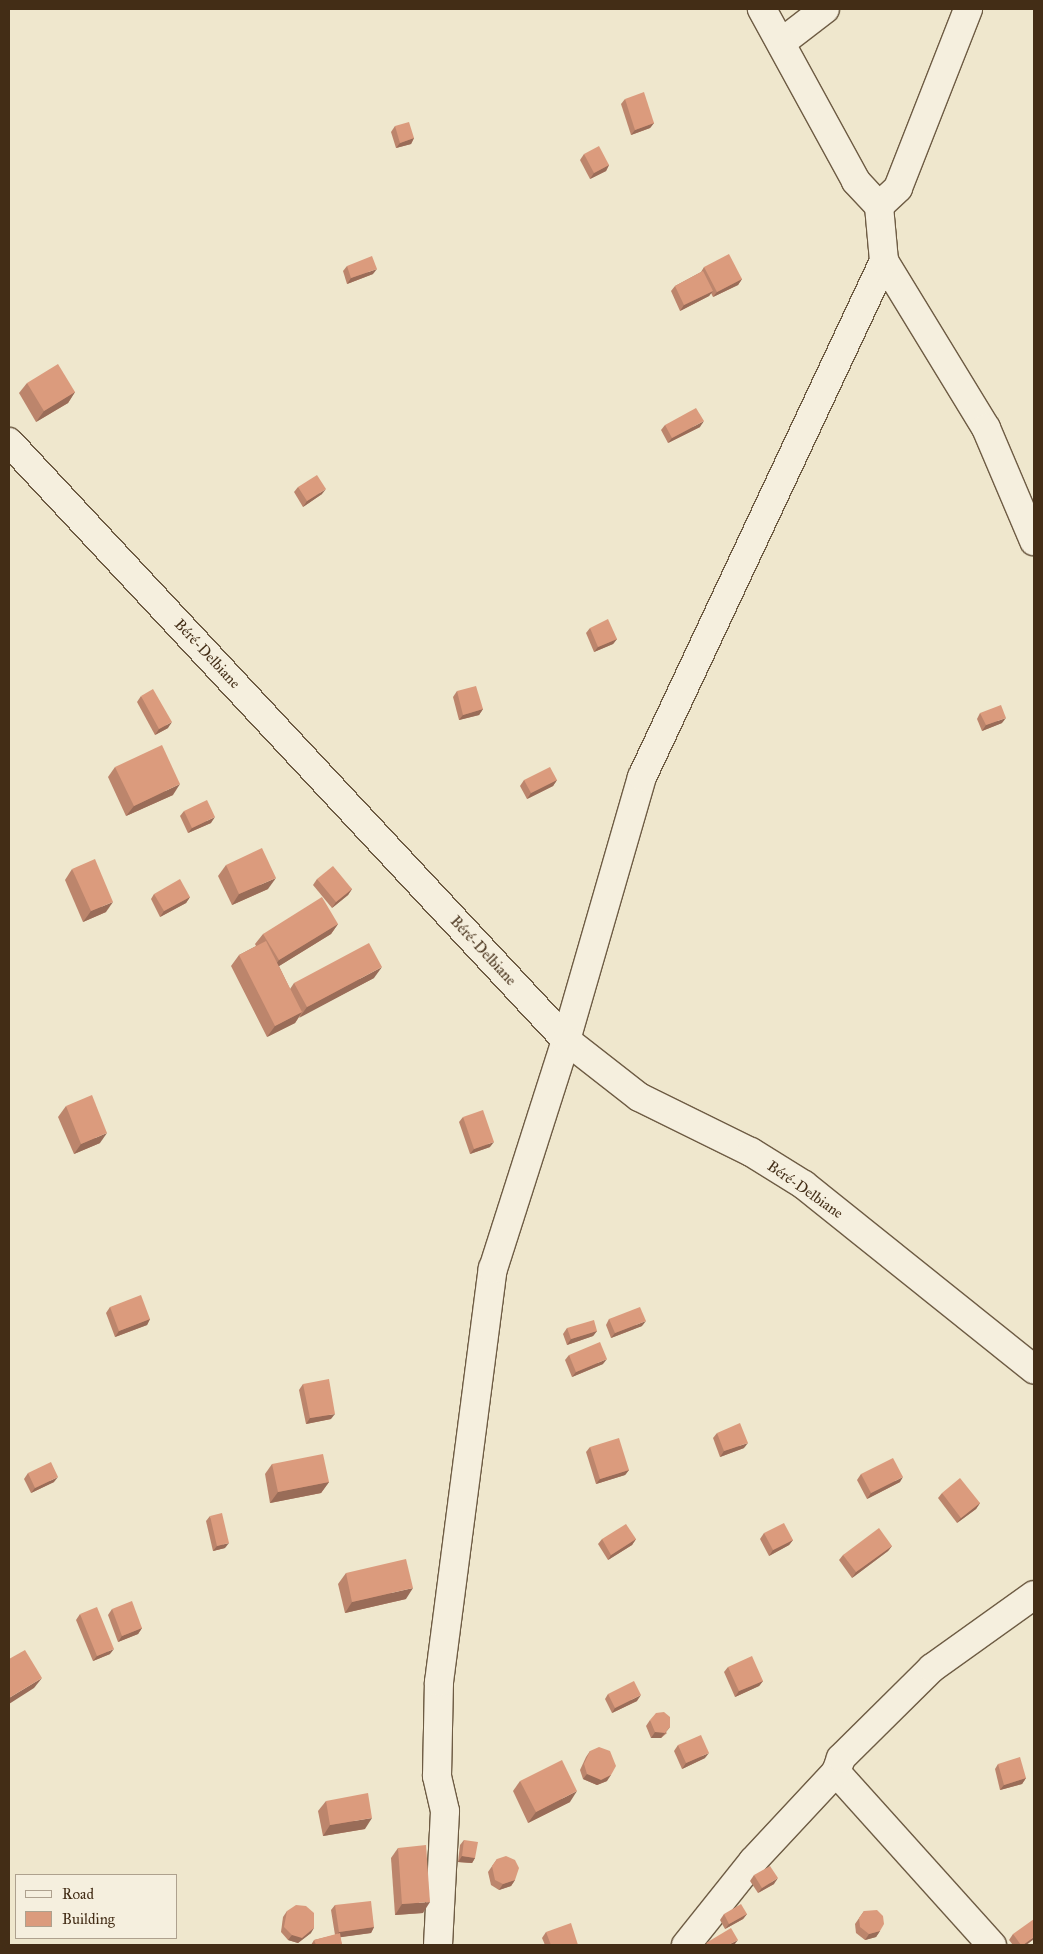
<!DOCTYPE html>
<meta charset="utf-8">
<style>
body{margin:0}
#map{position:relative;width:1043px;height:1954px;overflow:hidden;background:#efe7cd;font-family:"IM FELL Great Primer",serif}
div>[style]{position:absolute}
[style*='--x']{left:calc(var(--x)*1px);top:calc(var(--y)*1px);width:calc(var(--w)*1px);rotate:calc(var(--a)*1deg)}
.roads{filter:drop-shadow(1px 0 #6e5c44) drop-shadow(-1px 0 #6e5c44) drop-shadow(0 1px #6e5c44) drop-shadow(0 -1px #6e5c44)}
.minor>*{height:28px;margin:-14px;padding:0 14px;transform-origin:14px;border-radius:14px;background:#f5efde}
.tertiary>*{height:28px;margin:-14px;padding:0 14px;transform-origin:14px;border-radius:14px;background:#f5efde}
.wall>*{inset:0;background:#bc856c}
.shaded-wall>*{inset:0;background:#996c58}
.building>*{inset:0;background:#db9b7d}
span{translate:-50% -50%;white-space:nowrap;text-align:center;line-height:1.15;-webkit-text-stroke:5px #f5efde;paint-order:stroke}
.street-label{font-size:15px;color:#432d16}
.frame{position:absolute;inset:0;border:10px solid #432d16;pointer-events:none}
.legend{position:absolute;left:15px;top:1874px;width:162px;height:65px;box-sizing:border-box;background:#f5efde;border:1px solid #aea18e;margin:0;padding:6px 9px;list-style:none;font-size:15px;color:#432d16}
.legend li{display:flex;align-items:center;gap:10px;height:25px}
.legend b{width:25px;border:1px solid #aea18e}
</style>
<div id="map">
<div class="roads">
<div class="minor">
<i style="--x:782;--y:42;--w:54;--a:-37.5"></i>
<i style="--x:879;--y:206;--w:26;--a:-43"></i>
<i style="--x:898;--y:188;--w:192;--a:-68.6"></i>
<i style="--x:884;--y:261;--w:196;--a:58.6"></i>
<i style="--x:986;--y:428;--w:123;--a:67"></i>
<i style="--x:836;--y:1772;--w:233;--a:48"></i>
<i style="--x:438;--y:1945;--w:134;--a:-87"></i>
<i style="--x:445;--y:1811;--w:36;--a:-103"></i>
<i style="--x:437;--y:1776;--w:94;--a:-88.8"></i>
<i style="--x:439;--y:1682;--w:417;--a:-82.6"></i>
<i style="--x:493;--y:1269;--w:240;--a:-72.3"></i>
<i style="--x:566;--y:1040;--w:274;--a:-73.9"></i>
<i style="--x:642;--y:777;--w:570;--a:-64.87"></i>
<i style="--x:884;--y:261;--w:55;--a:-95.2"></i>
<i style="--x:879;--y:206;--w:34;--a:-133"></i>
<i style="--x:856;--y:181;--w:196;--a:-118.7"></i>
<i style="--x:686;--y:1945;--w:107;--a:-51.4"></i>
<i style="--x:753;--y:1861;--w:122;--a:-47"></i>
<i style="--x:836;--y:1772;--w:15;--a:-70"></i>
<i style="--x:841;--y:1758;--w:128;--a:-44.7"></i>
<i style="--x:932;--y:1668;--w:125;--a:-35.6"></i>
</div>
<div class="tertiary">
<i style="--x:9;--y:442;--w:817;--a:47.03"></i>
<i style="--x:566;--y:1040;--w:93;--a:38"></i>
<i style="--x:639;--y:1097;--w:125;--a:26.2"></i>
<i style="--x:751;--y:1152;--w:62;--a:31.9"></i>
<i style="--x:804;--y:1185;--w:295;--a:38.7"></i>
</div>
</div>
<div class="wall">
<i style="clip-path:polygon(625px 99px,654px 123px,650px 128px,631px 135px,621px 104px)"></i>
<i style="clip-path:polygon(395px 126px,414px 138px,411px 144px,396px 148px,391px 132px)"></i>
<i style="clip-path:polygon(584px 154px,609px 165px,606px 171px,590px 179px,580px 160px)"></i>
<i style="clip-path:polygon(347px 266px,373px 274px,347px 284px,343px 271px)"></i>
<i style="clip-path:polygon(704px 267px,742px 279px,738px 285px,713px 297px,711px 293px,709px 296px,680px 311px,671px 291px,675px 286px,701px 272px)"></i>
<i style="clip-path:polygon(27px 383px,75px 392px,68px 403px,36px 422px,19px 393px)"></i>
<i style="clip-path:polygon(665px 425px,700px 427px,668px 443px,661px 430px)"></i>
<i style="clip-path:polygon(298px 487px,322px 494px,303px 507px,294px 492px)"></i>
<i style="clip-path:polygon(590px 628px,617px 639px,613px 644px,594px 652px,586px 633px)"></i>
<i style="clip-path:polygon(457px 691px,483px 709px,479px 715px,459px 720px,453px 697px)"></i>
<i style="clip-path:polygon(141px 696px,168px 728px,155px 735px,137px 702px)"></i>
<i style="clip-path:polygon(980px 713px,1002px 723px,982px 731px,977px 719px)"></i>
<i style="clip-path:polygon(115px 767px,173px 795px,126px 816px,108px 777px)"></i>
<i style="clip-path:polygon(524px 780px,557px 780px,553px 786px,527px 799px,520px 786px)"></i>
<i style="clip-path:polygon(184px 811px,211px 823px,188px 833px,180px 816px)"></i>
<i style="clip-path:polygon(226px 865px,268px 889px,232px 905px,218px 876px)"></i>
<i style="clip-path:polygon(72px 869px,106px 912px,83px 922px,65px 880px)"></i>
<i style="clip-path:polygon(317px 879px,352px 889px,348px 895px,332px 908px,313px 885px)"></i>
<i style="clip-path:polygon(154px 894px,190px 897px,186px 903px,160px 917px,151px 899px)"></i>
<i style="clip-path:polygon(338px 924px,331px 934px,279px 966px,290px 989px,294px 983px,374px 978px,299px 1017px,295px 1023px,267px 1037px,231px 966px,239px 955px,256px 946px,255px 944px,263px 934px)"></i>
<i style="clip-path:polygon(66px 1106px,100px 1143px,74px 1154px,58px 1117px)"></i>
<i style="clip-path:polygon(463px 1117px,490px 1147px,470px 1154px,459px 1122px)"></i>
<i style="clip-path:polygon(110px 1307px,150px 1319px,147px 1325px,115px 1337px,106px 1313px)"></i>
<i style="clip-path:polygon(609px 1319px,642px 1326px,611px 1338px,606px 1325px)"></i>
<i style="clip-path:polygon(567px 1328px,597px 1331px,593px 1336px,567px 1345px,563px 1334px)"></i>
<i style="clip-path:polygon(569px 1355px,603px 1364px,572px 1377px,565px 1360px)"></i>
<i style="clip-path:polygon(303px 1384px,331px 1419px,306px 1424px,299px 1390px)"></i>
<i style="clip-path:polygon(717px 1433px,744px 1448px,720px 1457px,713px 1438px)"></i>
<i style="clip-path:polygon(590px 1447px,629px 1470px,625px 1475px,596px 1484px,586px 1452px)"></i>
<i style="clip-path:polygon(272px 1464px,329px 1482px,321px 1493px,270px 1503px,265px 1474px)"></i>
<i style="clip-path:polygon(28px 1473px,54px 1482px,31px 1493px,24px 1479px)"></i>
<i style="clip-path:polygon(861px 1474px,900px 1482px,867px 1499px,857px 1480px)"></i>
<i style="clip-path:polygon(942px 1493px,980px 1503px,976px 1509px,957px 1523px,938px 1498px)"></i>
<i style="clip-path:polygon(210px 1516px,225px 1548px,213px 1551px,206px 1521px)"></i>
<i style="clip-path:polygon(764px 1533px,793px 1540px,789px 1545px,769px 1556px,760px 1539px)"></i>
<i style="clip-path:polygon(602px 1539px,636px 1539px,632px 1545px,608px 1560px,598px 1544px)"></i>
<i style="clip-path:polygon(892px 1546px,888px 1551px,852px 1578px,839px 1560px,843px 1555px)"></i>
<i style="clip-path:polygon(346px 1573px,406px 1599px,345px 1613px,338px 1584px)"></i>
<i style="clip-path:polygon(112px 1609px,142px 1628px,138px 1634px,118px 1642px,108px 1615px)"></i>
<i style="clip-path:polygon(80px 1614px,110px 1654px,93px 1661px,76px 1620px)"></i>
<i style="clip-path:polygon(728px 1667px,763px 1681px,759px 1686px,735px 1697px,724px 1672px)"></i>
<i style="clip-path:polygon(608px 1694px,637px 1701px,612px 1713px,605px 1699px)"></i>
<i style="clip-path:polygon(650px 1720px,667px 1733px,661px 1738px,651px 1738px,646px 1726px)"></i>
<i style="clip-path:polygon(678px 1745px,705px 1758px,682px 1769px,674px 1751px)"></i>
<i style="clip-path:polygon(590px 1751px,607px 1781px,597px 1785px,583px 1779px,580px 1770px,586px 1757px)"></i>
<i style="clip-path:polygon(998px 1764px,1026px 1778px,1022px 1784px,1000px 1790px,995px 1769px)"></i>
<i style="clip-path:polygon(520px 1781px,570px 1802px,528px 1823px,513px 1791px)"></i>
<i style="clip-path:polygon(326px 1801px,365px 1829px,323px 1836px,318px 1811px)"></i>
<i style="clip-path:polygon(464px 1840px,475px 1858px,472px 1863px,458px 1862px,460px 1845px)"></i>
<i style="clip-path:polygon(398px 1848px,423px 1913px,395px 1915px,391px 1858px)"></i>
<i style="clip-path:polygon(497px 1859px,515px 1880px,511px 1886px,499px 1890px,491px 1885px,488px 1872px)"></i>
<i style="clip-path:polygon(754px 1875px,774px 1884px,758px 1893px,750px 1881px)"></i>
<i style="clip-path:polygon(335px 1905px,374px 1927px,371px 1933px,340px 1937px,342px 1945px,311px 1945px,314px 1940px,335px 1935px,331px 1910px)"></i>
<i style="clip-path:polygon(287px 1911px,311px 1933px,298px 1943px,288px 1940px,281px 1932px,283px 1917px)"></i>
<i style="clip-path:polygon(864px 1911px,880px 1931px,876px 1937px,865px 1940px,856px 1933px,855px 1924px)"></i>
<i style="clip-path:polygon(724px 1914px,747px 1914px,743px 1919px,725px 1929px,720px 1920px)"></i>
<i style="clip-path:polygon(546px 1932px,578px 1945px,545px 1945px,542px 1938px)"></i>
<i style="clip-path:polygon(1013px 1934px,1034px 1939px,1026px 1945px,1013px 1945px,1009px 1940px)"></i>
</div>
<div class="shaded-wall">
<i style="clip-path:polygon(654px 123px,650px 128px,631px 135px,635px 130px)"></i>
<i style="clip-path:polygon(414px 138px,411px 144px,396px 148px,400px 143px)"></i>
<i style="clip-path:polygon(609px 165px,606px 171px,590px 179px,594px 173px)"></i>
<i style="clip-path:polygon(377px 269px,373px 274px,347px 284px,351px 278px)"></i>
<i style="clip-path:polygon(742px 279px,738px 285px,713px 297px,717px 292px)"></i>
<i style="clip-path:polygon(713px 291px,709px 296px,680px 311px,684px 305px)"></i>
<i style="clip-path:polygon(75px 392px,68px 403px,36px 422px,44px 411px)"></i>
<i style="clip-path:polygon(704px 421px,700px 427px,668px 443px,672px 438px)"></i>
<i style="clip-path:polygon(326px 489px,322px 494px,303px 507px,307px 501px)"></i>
<i style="clip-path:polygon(617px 639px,613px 644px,594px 652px,598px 647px)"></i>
<i style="clip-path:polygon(483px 709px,479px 715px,459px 720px,463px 715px)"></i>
<i style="clip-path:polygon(1006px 718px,1002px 723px,982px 731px,986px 725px)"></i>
<i style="clip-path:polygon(172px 722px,168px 728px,155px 735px,159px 729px)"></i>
<i style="clip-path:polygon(557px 780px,553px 786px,527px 799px,531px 793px)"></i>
<i style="clip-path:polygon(180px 784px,173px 795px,126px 816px,134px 806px)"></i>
<i style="clip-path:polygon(215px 817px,211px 823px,188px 833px,192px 828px)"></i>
<i style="clip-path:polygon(276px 878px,268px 889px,232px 905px,239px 894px)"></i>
<i style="clip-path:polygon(352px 889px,348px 895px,332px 908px,336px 902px)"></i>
<i style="clip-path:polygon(190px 897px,186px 903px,160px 917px,164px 911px)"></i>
<i style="clip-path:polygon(113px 902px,106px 912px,83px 922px,91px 911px)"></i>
<i style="clip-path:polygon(338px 924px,331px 934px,271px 971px,279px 960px)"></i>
<i style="clip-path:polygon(382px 967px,374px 978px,299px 1018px,307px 1007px)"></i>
<i style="clip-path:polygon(302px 1012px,295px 1023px,267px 1037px,275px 1026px)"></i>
<i style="clip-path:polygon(107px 1133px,100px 1143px,74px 1154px,81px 1144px)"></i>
<i style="clip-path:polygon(494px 1142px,490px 1147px,470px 1154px,474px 1149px)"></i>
<i style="clip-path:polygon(150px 1319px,147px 1325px,115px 1337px,119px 1331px)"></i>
<i style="clip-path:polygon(646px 1321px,642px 1326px,611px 1338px,615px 1333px)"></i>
<i style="clip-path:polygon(597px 1331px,593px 1336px,567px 1345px,571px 1339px)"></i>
<i style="clip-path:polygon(607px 1359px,603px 1364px,572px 1377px,576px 1372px)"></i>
<i style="clip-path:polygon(335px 1414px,331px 1419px,306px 1424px,310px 1418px)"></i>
<i style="clip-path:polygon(748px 1443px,744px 1448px,720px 1457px,724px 1451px)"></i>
<i style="clip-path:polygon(629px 1470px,625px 1475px,596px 1484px,600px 1479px)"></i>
<i style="clip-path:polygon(58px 1477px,54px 1482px,31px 1493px,35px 1488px)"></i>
<i style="clip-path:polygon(903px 1477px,900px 1482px,867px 1499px,871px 1493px)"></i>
<i style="clip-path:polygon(329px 1482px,321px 1493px,270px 1503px,278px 1492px)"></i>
<i style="clip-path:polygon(980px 1503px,976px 1509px,957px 1523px,961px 1518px)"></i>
<i style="clip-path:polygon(636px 1539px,632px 1545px,608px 1560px,611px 1555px)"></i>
<i style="clip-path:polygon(793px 1540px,789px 1545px,769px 1556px,773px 1550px)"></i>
<i style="clip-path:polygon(229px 1543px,225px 1548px,213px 1551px,217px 1546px)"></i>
<i style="clip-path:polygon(892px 1546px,888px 1551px,852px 1578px,856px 1572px)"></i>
<i style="clip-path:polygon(413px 1588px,406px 1599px,345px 1613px,352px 1602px)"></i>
<i style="clip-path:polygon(142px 1628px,138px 1634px,118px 1642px,122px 1636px)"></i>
<i style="clip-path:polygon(114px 1649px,110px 1654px,93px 1661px,97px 1656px)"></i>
<i style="clip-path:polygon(42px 1678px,34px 1688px,9px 1704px,9px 1698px)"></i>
<i style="clip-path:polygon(763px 1681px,759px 1686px,735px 1697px,739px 1691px)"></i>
<i style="clip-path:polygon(641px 1695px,637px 1701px,612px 1713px,615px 1708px)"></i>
<i style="clip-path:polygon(670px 1727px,661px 1738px,651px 1738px,655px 1732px)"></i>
<i style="clip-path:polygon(709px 1753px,705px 1758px,682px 1769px,686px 1763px)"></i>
<i style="clip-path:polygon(587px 1774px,611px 1775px,607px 1781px,597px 1785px,583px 1779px)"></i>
<i style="clip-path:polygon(1026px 1778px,1022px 1784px,1000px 1790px,1004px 1785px)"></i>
<i style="clip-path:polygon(577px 1791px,570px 1802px,528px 1823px,536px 1812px)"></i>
<i style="clip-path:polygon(372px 1818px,365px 1829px,323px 1836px,330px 1825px)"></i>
<i style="clip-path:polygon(462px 1856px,475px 1858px,472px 1863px,458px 1862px)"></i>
<i style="clip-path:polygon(778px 1878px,774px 1884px,758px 1893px,762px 1888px)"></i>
<i style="clip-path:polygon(515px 1880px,511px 1886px,499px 1890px,503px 1884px)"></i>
<i style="clip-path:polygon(430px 1902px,423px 1913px,395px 1915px,402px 1904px)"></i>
<i style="clip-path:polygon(747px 1914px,743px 1919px,725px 1929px,729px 1924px)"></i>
<i style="clip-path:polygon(374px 1927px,371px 1933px,335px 1938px,339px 1932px)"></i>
<i style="clip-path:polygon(314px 1928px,311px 1933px,298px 1943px,288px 1940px,292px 1935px)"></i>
<i style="clip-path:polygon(880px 1931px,876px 1937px,865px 1940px,869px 1934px)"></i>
<i style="clip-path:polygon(1034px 1937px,1034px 1939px,1026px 1945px,1023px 1945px)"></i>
<i style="clip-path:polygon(738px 1940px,734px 1945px,728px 1945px)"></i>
</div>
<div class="building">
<i style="clip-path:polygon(644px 92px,654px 123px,635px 130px,625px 99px)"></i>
<i style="clip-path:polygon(409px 122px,414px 138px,400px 143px,395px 126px)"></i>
<i style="clip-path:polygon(599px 146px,609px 165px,594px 173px,584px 154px)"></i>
<i style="clip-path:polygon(729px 254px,742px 279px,717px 292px,704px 267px)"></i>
<i style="clip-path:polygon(372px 256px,377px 269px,351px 278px,347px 266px)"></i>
<i style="clip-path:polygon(703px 271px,713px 291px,684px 305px,675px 286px)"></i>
<i style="clip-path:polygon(58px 364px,75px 392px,44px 411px,27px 383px)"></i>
<i style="clip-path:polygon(696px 408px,704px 421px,672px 438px,665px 425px)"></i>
<i style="clip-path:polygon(317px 475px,326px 489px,307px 501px,298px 487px)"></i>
<i style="clip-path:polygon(608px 619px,617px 639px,598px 647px,590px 628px)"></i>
<i style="clip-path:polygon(476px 686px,483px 709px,463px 715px,457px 691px)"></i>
<i style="clip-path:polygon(153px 689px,172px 722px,159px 729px,141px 696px)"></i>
<i style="clip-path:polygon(1001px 705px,1006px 718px,986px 725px,980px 713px)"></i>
<i style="clip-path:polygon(162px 745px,180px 784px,134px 806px,115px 767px)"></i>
<i style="clip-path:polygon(550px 767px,557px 780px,531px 793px,524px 780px)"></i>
<i style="clip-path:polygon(207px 800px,215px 817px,192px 828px,184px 811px)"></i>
<i style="clip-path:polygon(262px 848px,276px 878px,239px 894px,226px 865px)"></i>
<i style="clip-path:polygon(95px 859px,113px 902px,91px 911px,72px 869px)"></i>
<i style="clip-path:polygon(333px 866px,352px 889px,336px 902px,317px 879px)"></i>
<i style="clip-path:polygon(180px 879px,190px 897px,164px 911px,154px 894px)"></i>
<i style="clip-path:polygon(322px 897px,338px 924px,279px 960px,263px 934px)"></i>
<i style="clip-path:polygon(266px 941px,302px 1012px,275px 1026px,239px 955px)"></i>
<i style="clip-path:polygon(369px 943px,382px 967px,307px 1007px,294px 983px)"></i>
<i style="clip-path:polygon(92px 1095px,107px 1133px,81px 1144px,66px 1106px)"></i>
<i style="clip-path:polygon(483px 1110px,494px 1142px,474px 1149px,463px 1117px)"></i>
<i style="clip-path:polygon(141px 1295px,150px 1319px,119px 1331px,110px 1307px)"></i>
<i style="clip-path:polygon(640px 1307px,646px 1321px,615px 1333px,609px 1319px)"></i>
<i style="clip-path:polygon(594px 1320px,597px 1331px,571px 1339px,567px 1328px)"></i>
<i style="clip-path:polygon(600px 1342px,607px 1359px,576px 1372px,569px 1355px)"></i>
<i style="clip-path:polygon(329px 1379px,335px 1414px,310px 1418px,303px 1384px)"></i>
<i style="clip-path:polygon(740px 1423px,748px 1443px,724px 1451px,717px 1433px)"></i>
<i style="clip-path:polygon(619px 1438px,629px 1470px,600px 1479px,590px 1447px)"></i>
<i style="clip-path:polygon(323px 1454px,329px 1482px,278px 1492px,272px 1464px)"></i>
<i style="clip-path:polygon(893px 1458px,903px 1477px,871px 1493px,861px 1474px)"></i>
<i style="clip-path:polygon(51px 1462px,58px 1477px,35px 1488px,28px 1473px)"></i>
<i style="clip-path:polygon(960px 1478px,980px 1503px,961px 1518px,942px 1493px)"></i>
<i style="clip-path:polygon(222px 1513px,229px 1543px,217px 1546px,210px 1516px)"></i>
<i style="clip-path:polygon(784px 1523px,793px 1540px,773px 1550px,764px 1533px)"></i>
<i style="clip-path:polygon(626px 1524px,636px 1539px,611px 1555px,602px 1539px)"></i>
<i style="clip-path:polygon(879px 1528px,892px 1546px,856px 1572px,843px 1555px)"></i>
<i style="clip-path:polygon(406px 1559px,413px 1588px,352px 1602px,346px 1573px)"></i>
<i style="clip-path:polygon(132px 1601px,142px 1628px,122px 1636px,112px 1609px)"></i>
<i style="clip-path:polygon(97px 1607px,114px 1649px,97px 1656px,80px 1614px)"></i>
<i style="clip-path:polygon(25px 1650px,42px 1678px,9px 1698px,9px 1659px)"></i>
<i style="clip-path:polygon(752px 1656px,763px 1681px,739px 1691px,728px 1667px)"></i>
<i style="clip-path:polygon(634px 1681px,641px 1695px,615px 1708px,608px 1694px)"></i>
<i style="clip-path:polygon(664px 1712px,670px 1717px,670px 1727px,665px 1733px,655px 1732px,650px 1720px,656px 1713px)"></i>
<i style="clip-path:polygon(701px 1735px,709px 1753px,686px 1763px,678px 1745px)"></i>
<i style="clip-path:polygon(599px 1747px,610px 1751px,616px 1766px,611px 1775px,601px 1780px,587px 1774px,584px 1764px,590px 1751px)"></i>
<i style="clip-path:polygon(1020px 1757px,1026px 1778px,1004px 1785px,998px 1764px)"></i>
<i style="clip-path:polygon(562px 1760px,577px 1791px,536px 1812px,520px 1781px)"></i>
<i style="clip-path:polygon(368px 1793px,372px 1818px,330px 1825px,326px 1801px)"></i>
<i style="clip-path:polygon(464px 1840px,478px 1842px,475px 1858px,462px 1856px)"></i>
<i style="clip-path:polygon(426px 1845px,430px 1902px,402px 1904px,398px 1848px)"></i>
<i style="clip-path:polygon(506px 1856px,515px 1860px,519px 1868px,515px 1880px,503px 1884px,495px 1880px,492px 1866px,497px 1859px)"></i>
<i style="clip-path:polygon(770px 1866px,778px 1878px,762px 1888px,754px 1875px)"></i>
<i style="clip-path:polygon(371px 1901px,374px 1927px,339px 1932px,335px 1905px)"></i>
<i style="clip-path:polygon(741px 1904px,747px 1914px,729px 1924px,724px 1914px)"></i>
<i style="clip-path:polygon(296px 1905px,306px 1906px,314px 1913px,314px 1928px,302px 1938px,292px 1935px,284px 1927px,287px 1911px)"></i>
<i style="clip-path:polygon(877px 1910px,883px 1916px,884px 1924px,880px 1931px,869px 1934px,860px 1927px,859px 1918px,864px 1911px)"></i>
<i style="clip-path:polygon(1034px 1919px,1034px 1937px,1023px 1945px,1021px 1945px,1013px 1934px)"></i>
<i style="clip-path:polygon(571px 1923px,578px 1945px,551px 1945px,546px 1932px)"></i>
<i style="clip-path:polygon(731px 1928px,738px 1940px,728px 1945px,708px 1945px,706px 1943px)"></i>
<i style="clip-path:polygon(340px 1933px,342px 1945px,316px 1945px,314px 1940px)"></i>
</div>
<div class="street-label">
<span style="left:207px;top:654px;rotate:47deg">Béré-Delbiane</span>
<span style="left:483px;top:951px;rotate:47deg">Béré-Delbiane</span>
<span style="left:805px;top:1190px;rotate:35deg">Béré-Delbiane</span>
</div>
<div class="frame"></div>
<ul class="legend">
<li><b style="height:6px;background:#f5efde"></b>Road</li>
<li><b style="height:14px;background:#db9b7d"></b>Building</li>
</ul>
</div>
